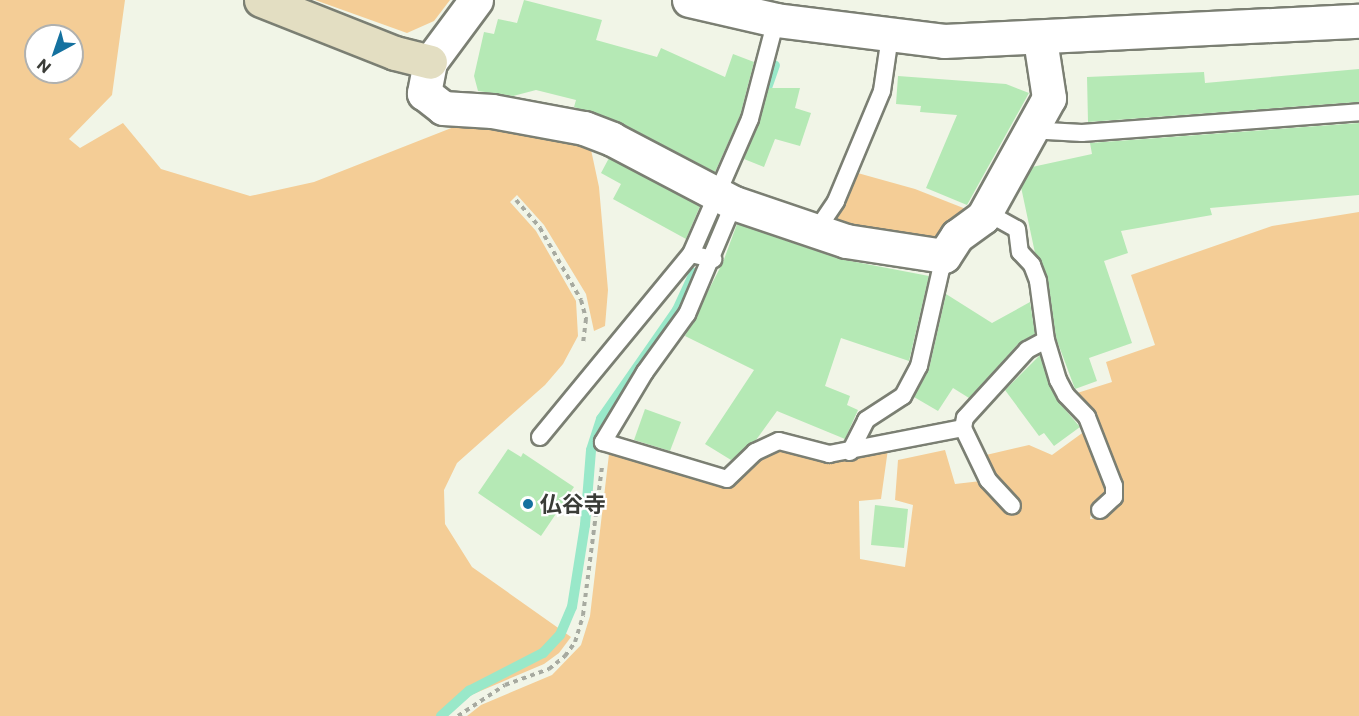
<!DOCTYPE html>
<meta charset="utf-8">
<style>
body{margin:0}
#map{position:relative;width:1359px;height:716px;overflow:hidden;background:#f1f5e7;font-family:Commissioner,"Noto Sans JP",sans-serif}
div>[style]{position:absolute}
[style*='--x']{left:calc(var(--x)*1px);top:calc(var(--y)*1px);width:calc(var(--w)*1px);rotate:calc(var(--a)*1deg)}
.green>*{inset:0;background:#f4cd96}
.stream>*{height:10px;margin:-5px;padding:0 5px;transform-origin:5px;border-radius:5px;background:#99e8c9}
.building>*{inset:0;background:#b5e9b5}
.path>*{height:4px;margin-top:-2px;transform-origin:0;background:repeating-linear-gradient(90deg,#a7aaa0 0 4.5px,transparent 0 9px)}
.roads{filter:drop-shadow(2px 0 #7b7f73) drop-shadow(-2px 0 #7b7f73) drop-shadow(0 2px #7b7f73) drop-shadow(0 -2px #7b7f73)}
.lane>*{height:16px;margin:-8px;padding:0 8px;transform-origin:8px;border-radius:8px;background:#fff}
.street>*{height:33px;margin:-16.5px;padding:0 16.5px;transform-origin:16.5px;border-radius:16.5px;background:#fff}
.secondary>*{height:33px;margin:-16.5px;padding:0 16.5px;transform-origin:16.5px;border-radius:16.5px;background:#e3dec2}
.dots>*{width:16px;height:16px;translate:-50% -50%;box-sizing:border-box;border:3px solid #fff;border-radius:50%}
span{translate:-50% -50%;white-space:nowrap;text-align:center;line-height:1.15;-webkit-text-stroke:4.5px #fff;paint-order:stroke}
.poi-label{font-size:22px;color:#3a3c37;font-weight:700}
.left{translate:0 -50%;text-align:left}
.north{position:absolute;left:24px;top:24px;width:60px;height:60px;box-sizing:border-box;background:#fff;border:2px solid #b0b1af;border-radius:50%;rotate:220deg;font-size:16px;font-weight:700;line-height:24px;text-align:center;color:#3a3c37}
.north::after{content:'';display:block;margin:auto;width:21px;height:27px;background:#14719f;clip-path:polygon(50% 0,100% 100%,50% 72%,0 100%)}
</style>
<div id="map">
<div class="green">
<i style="clip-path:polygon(evenodd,0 0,125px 0,112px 95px,69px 139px,80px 148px,123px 123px,161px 169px,250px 196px,314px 182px,459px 125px,590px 145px,599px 187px,608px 290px,605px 326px,594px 331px,586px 294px,544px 225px,517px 195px,510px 202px,536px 231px,576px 301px,578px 336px,563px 364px,545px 385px,457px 463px,444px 490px,445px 524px,472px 567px,571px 637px,559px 653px,544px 664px,471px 695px,447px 716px,0 716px,0 0,36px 36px,72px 36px,72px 72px,36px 72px,36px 36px)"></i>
<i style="clip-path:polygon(315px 0,450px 0,434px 21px,407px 33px)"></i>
<i style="clip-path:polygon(854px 172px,915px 189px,971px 211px,947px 240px,830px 227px)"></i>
<i style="clip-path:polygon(1359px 212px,1359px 716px,467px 716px,481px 705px,552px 675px,581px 645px,590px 616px,609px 454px,613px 451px,729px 486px,758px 457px,779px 447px,888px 449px,881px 499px,859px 501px,860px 559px,905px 567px,913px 505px,895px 500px,898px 460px,945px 450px,955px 484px,981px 481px,994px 475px,986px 455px,1029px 445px,1052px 455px,1085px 431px,1107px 485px,1108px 493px,1092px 509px,1090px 519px,1106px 517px,1121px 499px,1123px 485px,1074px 394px,1112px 382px,1106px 362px,1155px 345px,1131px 275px,1272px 226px)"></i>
</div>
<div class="stream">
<i style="--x:761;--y:105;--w:42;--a:-70.7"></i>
<i style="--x:707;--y:241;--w:30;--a:-70"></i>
<i style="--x:441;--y:716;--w:38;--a:-42"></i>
<i style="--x:469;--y:691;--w:83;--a:-27.2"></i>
<i style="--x:543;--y:653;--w:25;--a:-47"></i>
<i style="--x:560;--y:635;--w:30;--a:-67"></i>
<i style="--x:572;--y:607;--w:83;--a:-81"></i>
<i style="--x:585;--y:525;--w:75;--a:-85.4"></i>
<i style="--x:591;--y:450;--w:33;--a:-72"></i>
<i style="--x:601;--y:419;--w:133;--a:-55.1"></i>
<i style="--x:677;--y:310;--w:41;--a:-65.3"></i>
</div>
<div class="building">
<i style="clip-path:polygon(524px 0,602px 20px,596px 40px,657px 57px,661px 48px,725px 77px,733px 54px,754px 62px,740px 116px,715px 172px,619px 122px,574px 107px,576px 100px,536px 90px,513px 96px,478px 91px,474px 76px,484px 32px,494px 34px,498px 19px,517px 23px)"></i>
<i style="clip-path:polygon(1359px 69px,1359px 102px,1088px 122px,1087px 77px,1204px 72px,1205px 83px)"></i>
<i style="clip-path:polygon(898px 76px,1006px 84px,1029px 93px,967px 205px,926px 188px,957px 115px,920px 112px,921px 106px,896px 104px)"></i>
<i style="clip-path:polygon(769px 88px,800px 88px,795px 108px,811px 113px,800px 146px,775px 139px,764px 167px,744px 159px)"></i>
<i style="clip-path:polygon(1359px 123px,1359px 195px,1210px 208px,1212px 215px,1121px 231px,1128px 253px,1104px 261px,1132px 343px,1089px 358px,1097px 381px,1075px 389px,1056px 338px,1048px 280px,1035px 253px,1021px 187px,1032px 167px,1092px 154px,1090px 143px)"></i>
<i style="clip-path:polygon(609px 158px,700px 206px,686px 239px,613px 199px,621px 184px,601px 173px)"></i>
<i style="clip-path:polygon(737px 224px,840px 259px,929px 276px,909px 361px,841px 338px,825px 386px,850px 396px,847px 405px,858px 410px,845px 439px,777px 411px,756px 440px,731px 460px,705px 444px,754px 370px,685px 336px,723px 262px)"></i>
<i style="clip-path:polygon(946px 294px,992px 323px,1030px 302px,1035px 334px,1019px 343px,969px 398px,953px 388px,938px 411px,914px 397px,929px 369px)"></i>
<i style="clip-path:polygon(1040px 355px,1057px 400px,1080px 427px,1054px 446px,1044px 433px,1039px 436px,1005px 390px)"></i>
<i style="clip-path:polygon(645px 409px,681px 422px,670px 451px,634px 440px)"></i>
<i style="clip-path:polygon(508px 449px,521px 457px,523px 453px,574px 487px,541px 536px,478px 493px)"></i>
<i style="clip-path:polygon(875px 505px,908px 509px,904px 548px,871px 545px)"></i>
</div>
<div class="path">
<i style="--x:516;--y:200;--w:37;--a:49"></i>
<i style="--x:540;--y:228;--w:83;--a:60.3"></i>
<i style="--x:581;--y:300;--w:20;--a:75"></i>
<i style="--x:586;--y:319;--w:23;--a:97"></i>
<i style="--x:458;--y:716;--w:56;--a:-33.4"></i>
<i style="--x:505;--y:685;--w:47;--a:-20"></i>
<i style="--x:549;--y:669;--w:21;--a:-39"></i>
<i style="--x:565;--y:656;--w:17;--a:-54"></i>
<i style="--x:575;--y:642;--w:28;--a:-73"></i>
<i style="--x:583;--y:615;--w:149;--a:-82.7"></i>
</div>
<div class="roads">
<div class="lane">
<i style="--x:1029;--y:130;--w:53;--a:3.2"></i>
<i style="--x:1082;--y:133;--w:278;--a:-4.3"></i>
<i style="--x:734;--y:203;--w:121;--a:112.9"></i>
<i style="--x:687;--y:314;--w:72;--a:125.9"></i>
<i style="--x:645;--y:372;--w:82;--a:121"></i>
<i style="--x:603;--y:442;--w:129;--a:16.6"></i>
<i style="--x:727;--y:479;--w:39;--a:-44"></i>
<i style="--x:755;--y:452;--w:26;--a:-25"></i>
<i style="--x:779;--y:441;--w:52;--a:14.6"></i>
<i style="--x:829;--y:454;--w:136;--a:-11"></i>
<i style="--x:963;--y:428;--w:58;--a:64.3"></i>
<i style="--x:988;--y:480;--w:35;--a:47"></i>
<i style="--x:986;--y:212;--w:35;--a:29"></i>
<i style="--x:1017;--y:229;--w:23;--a:83"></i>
<i style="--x:1020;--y:252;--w:18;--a:47"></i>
<i style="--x:1032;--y:265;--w:17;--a:69"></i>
<i style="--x:1038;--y:281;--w:60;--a:82.3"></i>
<i style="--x:1046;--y:340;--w:42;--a:73.3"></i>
<i style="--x:1058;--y:380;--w:17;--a:62"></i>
<i style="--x:1066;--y:395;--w:30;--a:46"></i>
<i style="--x:1087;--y:417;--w:74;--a:68.6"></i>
<i style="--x:1114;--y:486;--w:11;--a:90"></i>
<i style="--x:1114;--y:497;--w:19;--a:137"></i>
<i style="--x:816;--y:231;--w:36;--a:-56"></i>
<i style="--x:836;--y:201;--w:119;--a:-67.3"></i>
<i style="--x:882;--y:91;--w:56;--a:-81.7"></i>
<i style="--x:691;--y:254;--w:147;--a:-66.4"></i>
<i style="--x:750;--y:119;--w:102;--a:-75.3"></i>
<i style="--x:963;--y:428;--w:10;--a:-79"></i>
<i style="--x:965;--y:418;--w:92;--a:-47.6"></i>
<i style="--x:1027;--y:350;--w:21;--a:-28"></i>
<i style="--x:540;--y:437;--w:237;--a:-50.5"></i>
<i style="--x:691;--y:254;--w:23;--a:13"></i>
<i style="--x:850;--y:452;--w:36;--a:-63"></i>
<i style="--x:866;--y:420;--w:44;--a:-33"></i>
<i style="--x:903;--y:396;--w:34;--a:-62"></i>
<i style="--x:919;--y:366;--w:113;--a:-77.2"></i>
</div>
<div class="street">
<i style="--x:476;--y:0;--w:77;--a:126.6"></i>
<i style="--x:430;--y:62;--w:32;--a:101"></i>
<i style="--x:424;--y:93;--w:24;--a:38"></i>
<i style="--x:443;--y:108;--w:49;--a:3.5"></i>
<i style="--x:492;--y:111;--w:94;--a:10.5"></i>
<i style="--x:584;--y:128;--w:30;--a:21"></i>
<i style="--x:612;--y:139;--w:138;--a:27.7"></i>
<i style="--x:734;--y:203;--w:118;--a:18.7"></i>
<i style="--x:846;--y:241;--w:99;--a:8.7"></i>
<i style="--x:944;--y:256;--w:24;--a:-57"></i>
<i style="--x:957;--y:236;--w:32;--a:-36"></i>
<i style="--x:983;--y:217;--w:136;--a:-61"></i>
<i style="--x:1049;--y:98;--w:60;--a:-98.7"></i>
<i style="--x:689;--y:0;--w:89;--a:12.9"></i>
<i style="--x:776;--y:20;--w:169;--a:7.1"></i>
<i style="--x:944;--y:41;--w:415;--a:-2.8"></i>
</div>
<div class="secondary">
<i style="--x:261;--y:0;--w:144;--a:21.6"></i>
<i style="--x:395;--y:53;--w:36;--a:14"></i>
</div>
</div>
<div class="dots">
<i style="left:528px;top:504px;background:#14719f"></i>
</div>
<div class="poi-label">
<span class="left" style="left:540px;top:504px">仏谷寺</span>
</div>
<div class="north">N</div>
</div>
